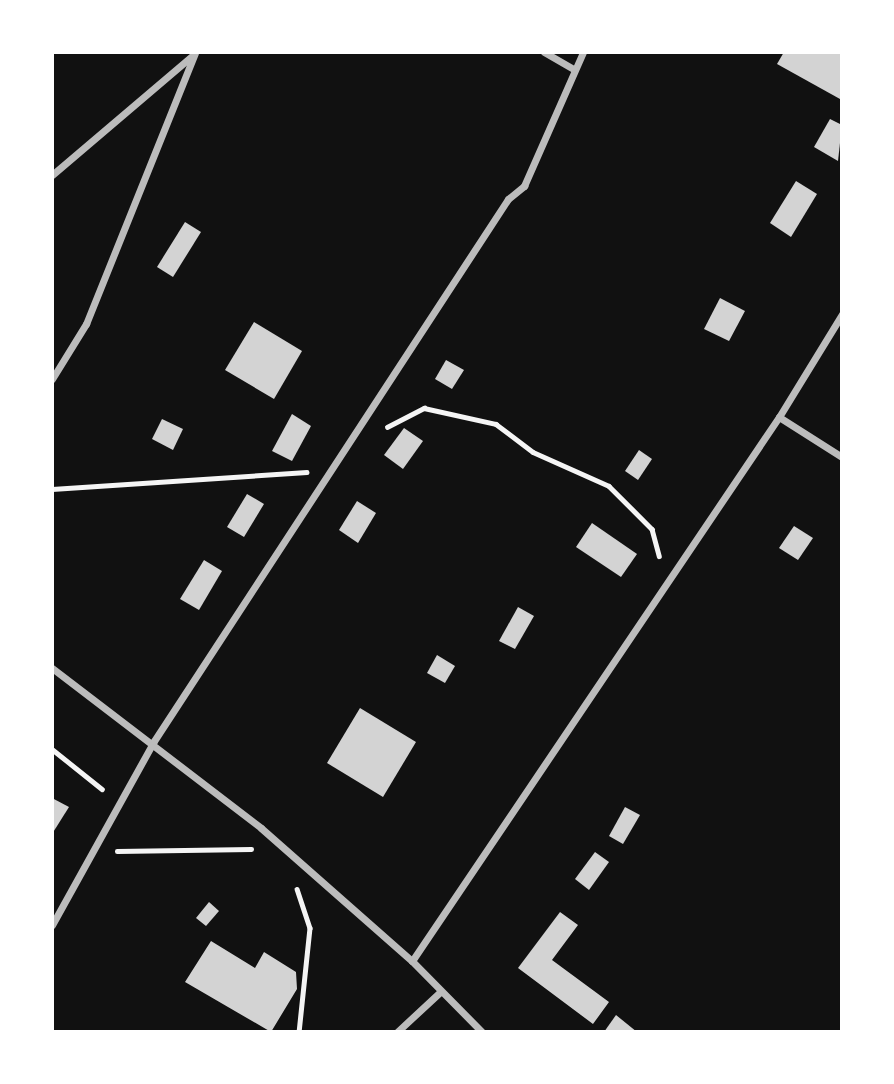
<!DOCTYPE html>
<style>
body{margin:0}
#map{position:relative;width:894px;height:1084px;overflow:hidden;background:#111;font-family:"Source Sans 3",sans-serif}
div>[style]{position:absolute}
[style*='--x']{left:calc(var(--x)*1px);top:calc(var(--y)*1px);width:calc(var(--w)*1px);rotate:calc(var(--a)*1deg)}
.building>*{inset:0;background:#d3d3d3}
.path>*{height:4.5px;margin:-2.25px;padding:0 2.25px;transform-origin:2.25px;border-radius:2.25px;background:#f5f5f5}
.minor>*{height:7px;margin:-3.5px;padding:0 3.5px;transform-origin:3.5px;border-radius:3.5px;background:#bcbcbc}
span{translate:-50% -50%;white-space:nowrap;text-align:center;line-height:1.15;-webkit-text-stroke:5px #fff;paint-order:stroke}
.frame{position:absolute;inset:0;border:54px solid #fff;pointer-events:none}
</style>
<div id="map">
<div class="building">
<i style="clip-path:polygon(784px 52px,842px 52px,840px 99px,777px 64px)"></i>
<i style="clip-path:polygon(830px 119px,842px 125px,838px 161px,814px 147px)"></i>
<i style="clip-path:polygon(796px 181px,817px 194px,791px 237px,770px 223px)"></i>
<i style="clip-path:polygon(185px 222px,201px 232px,173px 277px,157px 267px)"></i>
<i style="clip-path:polygon(720px 298px,745px 311px,729px 341px,704px 329px)"></i>
<i style="clip-path:polygon(254px 322px,302px 351px,274px 399px,225px 370px)"></i>
<i style="clip-path:polygon(446px 360px,464px 370px,452px 389px,435px 379px)"></i>
<i style="clip-path:polygon(292px 414px,311px 426px,292px 461px,272px 451px)"></i>
<i style="clip-path:polygon(162px 419px,183px 429px,173px 450px,152px 439px)"></i>
<i style="clip-path:polygon(404px 428px,423px 441px,403px 469px,384px 455px)"></i>
<i style="clip-path:polygon(639px 450px,652px 459px,638px 480px,625px 471px)"></i>
<i style="clip-path:polygon(247px 494px,264px 504px,244px 537px,227px 527px)"></i>
<i style="clip-path:polygon(357px 501px,376px 513px,358px 543px,339px 530px)"></i>
<i style="clip-path:polygon(592px 523px,637px 554px,621px 577px,576px 547px)"></i>
<i style="clip-path:polygon(794px 526px,813px 538px,798px 560px,779px 548px)"></i>
<i style="clip-path:polygon(204px 560px,222px 571px,199px 610px,180px 599px)"></i>
<i style="clip-path:polygon(518px 607px,534px 616px,515px 649px,499px 641px)"></i>
<i style="clip-path:polygon(437px 655px,455px 666px,445px 683px,427px 673px)"></i>
<i style="clip-path:polygon(360px 708px,416px 742px,383px 797px,327px 763px)"></i>
<i style="clip-path:polygon(52px 798px,69px 807px,52px 834px)"></i>
<i style="clip-path:polygon(625px 807px,640px 815px,623px 844px,609px 836px)"></i>
<i style="clip-path:polygon(595px 852px,609px 862px,589px 890px,575px 879px)"></i>
<i style="clip-path:polygon(209px 902px,219px 911px,206px 926px,196px 918px)"></i>
<i style="clip-path:polygon(560px 912px,578px 925px,552px 960px,609px 1002px,593px 1024px,518px 968px)"></i>
<i style="clip-path:polygon(211px 941px,255px 968px,264px 952px,296px 972px,297px 989px,271px 1032px,185px 982px)"></i>
<i style="clip-path:polygon(616px 1015px,637px 1032px,604px 1032px)"></i>
</div>
<div class="path">
<i style="--x:387;--y:427;--w:42;--a:-27.2"></i>
<i style="--x:424;--y:408;--w:74;--a:12.5"></i>
<i style="--x:496;--y:424;--w:46;--a:37.1"></i>
<i style="--x:533;--y:452;--w:83;--a:24.1"></i>
<i style="--x:609;--y:486;--w:61;--a:45"></i>
<i style="--x:652;--y:529;--w:28;--a:75"></i>
<i style="--x:52;--y:489;--w:255;--a:-3.8"></i>
<i style="--x:52;--y:749;--w:64;--a:38.7"></i>
<i style="--x:117;--y:851;--w:134;--a:-0.9"></i>
<i style="--x:297;--y:889;--w:41;--a:71.6"></i>
<i style="--x:310;--y:928;--w:105;--a:96"></i>
</div>
<div class="minor">
<i style="--x:544;--y:52;--w:34;--a:30"></i>
<i style="--x:52;--y:175;--w:185;--a:-40.4"></i>
<i style="--x:52;--y:379;--w:65;--a:-58.3"></i>
<i style="--x:86;--y:324;--w:292;--a:-68.1"></i>
<i style="--x:779;--y:417;--w:121;--a:-58.5"></i>
<i style="--x:52;--y:668;--w:263;--a:37.4"></i>
<i style="--x:261;--y:828;--w:201;--a:41.4"></i>
<i style="--x:412;--y:961;--w:100;--a:45.4"></i>
<i style="--x:52;--y:925;--w:210;--a:-61"></i>
<i style="--x:154;--y:741;--w:647;--a:-56.85"></i>
<i style="--x:508;--y:199;--w:21;--a:-39"></i>
<i style="--x:524;--y:186;--w:146;--a:-66.2"></i>
<i style="--x:412;--y:961;--w:656;--a:-56"></i>
<i style="--x:779;--y:417;--w:75;--a:32.4"></i>
<i style="--x:397;--y:1032;--w:59;--a:-42.9"></i>
</div>
<div class="frame"></div>
</div>
